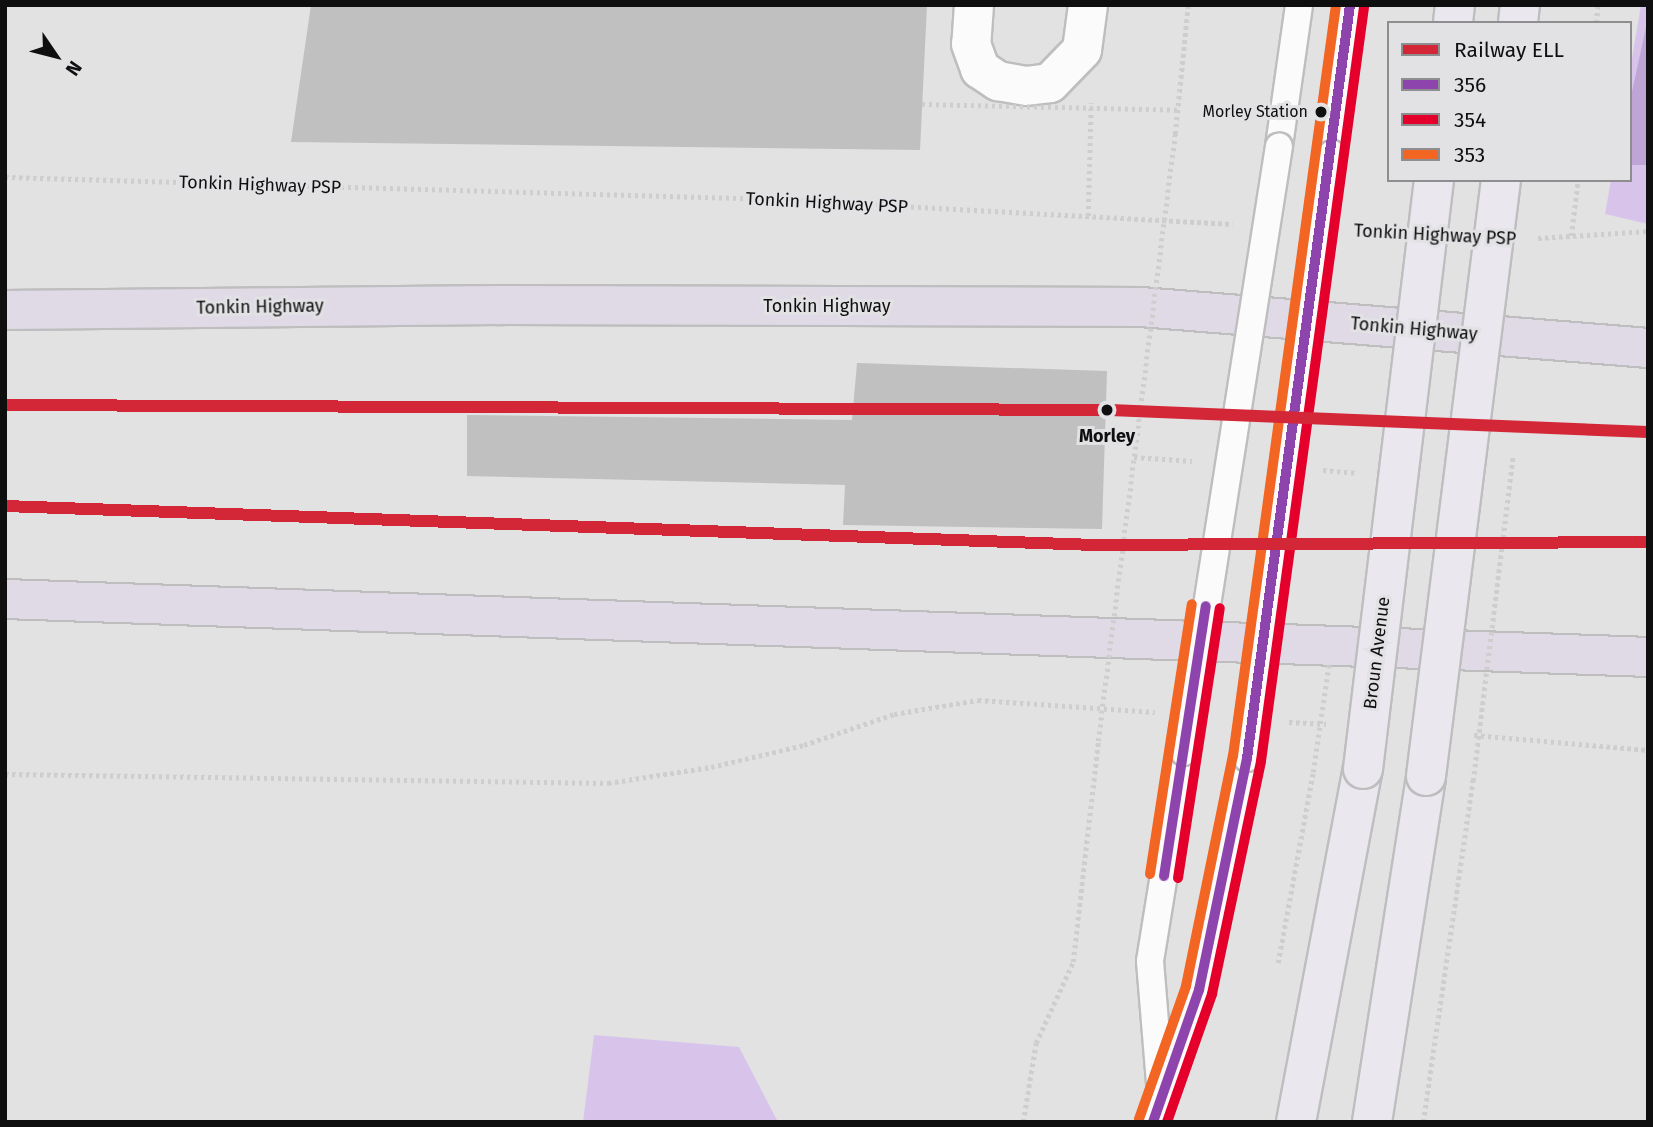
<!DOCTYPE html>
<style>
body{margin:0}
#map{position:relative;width:1653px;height:1127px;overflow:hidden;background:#e2e2e3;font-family:"Fira Sans",sans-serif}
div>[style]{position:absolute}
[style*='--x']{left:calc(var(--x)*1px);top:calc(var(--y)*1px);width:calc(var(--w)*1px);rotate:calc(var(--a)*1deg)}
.green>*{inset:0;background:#d8c4eb}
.water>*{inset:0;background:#bea5d6}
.building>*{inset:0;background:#c0c0c1}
.path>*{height:4.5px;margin-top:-2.25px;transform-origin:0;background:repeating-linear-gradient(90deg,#cececf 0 3.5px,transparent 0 7px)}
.roads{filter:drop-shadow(2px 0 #bebebf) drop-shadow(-2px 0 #bebebf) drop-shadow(0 2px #bebebf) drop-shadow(0 -2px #bebebf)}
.service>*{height:26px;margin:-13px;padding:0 13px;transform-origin:13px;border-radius:13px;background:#fbfbfb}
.minor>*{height:38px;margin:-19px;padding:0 19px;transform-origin:19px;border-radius:19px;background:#fbfbfb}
.primary>*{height:38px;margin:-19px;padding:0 19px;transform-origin:19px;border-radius:19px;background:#eae7ee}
.motorway>*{height:38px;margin:-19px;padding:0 19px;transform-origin:19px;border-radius:19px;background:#e0dae6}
.path-bridge>*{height:4.5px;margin-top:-2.25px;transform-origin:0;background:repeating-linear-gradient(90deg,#cececf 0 3.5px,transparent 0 7px)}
.bridges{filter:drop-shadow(2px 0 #bebebf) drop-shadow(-2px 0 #bebebf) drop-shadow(0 2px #bebebf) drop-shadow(0 -2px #bebebf)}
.service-bridge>*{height:26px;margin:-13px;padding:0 13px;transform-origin:13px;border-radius:13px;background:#fbfbfb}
.primary-bridge>*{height:38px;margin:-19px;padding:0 19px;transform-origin:19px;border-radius:19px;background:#eae7ee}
.bus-1>*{height:10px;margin:-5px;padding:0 5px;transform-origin:5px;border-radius:5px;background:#8e44ad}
.bus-2>*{height:10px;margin:-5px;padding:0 5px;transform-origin:5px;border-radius:5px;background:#e4002b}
.bus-3>*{height:10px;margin:-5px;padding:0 5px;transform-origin:5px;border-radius:5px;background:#f26522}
.rail-1>*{height:12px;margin:-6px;padding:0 6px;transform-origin:6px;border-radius:6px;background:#d32737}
.dots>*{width:19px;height:19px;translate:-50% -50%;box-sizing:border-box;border:4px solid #e2e1e4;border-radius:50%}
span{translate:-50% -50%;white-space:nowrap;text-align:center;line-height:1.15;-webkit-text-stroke:6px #e2e1e4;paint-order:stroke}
.bus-label{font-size:16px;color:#0f0f10}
.right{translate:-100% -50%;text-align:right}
.street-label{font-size:18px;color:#0f0f10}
.stop-label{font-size:18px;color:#0f0f10;font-weight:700}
.frame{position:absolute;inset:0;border:7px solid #0f0f10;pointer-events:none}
.legend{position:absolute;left:1387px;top:21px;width:245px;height:161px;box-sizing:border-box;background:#e2e1e4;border:2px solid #8e8d8f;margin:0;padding:9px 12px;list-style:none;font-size:21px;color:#0f0f10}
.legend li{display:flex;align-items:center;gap:14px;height:35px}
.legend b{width:35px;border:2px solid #8e8d8f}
.north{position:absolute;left:21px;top:21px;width:70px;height:70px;-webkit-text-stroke:5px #e2e1e4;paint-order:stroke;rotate:125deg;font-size:19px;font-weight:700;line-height:28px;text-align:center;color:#0f0f10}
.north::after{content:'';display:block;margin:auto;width:24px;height:32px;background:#0f0f10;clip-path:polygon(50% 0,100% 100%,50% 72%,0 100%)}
</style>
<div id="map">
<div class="green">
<i style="clip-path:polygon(1641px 5px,1648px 5px,1648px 224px,1605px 214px,1611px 180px,1630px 180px,1630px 70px)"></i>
<i style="clip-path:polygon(594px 1035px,739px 1047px,778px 1122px,583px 1122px)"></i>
</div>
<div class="water">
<i style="clip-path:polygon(1648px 18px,1648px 165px,1630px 165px,1630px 101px)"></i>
</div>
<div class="building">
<i style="clip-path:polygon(311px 5px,927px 5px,920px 150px,291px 142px)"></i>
<i style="clip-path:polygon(857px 363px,1107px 371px,1102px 529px,843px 525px,845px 485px,467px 476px,467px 415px,852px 420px)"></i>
</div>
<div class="path">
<i style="--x:1596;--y:23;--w:18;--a:-84"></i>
<i style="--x:1175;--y:134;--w:130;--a:-84.2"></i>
<i style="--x:5;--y:177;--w:766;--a:1.65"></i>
<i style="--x:771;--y:199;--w:462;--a:3.1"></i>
<i style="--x:1088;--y:216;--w:113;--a:-88.5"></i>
<i style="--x:1356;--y:231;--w:30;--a:2"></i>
<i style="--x:1571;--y:236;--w:56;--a:-82.9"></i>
<i style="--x:1538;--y:238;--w:110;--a:-3.6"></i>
<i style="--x:1134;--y:457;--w:58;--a:3.9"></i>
<i style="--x:1323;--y:470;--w:33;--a:5"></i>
<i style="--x:1289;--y:722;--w:37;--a:3"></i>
<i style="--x:1474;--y:735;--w:175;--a:4.9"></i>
<i style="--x:5;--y:774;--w:603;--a:0.86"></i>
<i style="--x:608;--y:783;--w:104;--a:-8.8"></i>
<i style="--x:711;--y:767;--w:96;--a:-13.3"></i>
<i style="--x:804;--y:745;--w:95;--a:-19"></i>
<i style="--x:894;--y:714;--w:85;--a:-9.5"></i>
<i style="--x:978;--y:700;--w:177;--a:3.9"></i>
<i style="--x:1278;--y:963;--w:194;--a:-79.6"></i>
<i style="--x:1023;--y:1122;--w:80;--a:-80.7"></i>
<i style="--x:1036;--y:1043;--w:89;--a:-65.4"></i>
<i style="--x:1073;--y:962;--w:222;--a:-83.5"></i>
<i style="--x:1423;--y:1122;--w:345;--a:-81.7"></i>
</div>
<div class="roads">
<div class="service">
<i style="--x:1279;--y:146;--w:142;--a:-81.9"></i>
<i style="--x:1332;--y:154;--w:150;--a:-83.1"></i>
<i style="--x:1160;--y:1083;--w:122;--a:-94.7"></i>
<i style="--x:1150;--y:961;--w:212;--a:-80.8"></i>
<i style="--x:1153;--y:1122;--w:34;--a:-76"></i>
<i style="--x:1161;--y:1089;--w:106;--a:-69"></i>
<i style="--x:1199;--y:990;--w:237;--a:-78.3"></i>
</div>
<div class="minor">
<i style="--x:974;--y:5;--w:39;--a:94"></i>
<i style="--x:971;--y:44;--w:27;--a:70"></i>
<i style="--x:980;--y:69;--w:22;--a:34"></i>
<i style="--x:998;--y:81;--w:28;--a:10"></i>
<i style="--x:1026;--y:86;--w:24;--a:-7"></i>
<i style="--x:1050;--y:83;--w:46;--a:-45.9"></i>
<i style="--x:1082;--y:50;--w:45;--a:-82.4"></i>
</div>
<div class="primary">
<i style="--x:1453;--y:23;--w:18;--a:-84"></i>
<i style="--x:1518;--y:23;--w:18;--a:-84"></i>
<i style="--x:1296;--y:1122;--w:359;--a:-79.3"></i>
<i style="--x:1372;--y:1122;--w:350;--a:-81.1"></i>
</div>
<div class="motorway">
<i style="--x:5;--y:310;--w:503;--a:-0.57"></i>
<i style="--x:508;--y:305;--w:633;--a:0.18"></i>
<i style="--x:1141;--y:307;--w:509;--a:4.62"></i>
<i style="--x:5;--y:599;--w:1644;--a:2.02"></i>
</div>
</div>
<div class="path-bridge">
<i style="--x:922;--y:104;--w:256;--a:1.3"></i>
<i style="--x:1098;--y:741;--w:612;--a:-82.77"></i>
<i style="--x:1313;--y:772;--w:110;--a:-81.6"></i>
<i style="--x:1473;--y:781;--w:327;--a:-83"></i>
</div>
<div class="bridges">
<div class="service-bridge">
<i style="--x:1184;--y:752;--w:613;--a:-81.09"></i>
<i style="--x:1247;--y:758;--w:610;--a:-81.99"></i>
</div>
<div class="primary-bridge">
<i style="--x:1363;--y:769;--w:593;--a:-83.13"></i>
<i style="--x:1426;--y:776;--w:601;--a:-82.83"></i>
</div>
</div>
<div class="bus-1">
<i style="--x:1164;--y:876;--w:273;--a:-81.2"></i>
<i style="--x:1153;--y:1122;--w:140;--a:-70.8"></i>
<i style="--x:1199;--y:990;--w:237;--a:-78.3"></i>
<i style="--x:1247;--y:758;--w:760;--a:-82.21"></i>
</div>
<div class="bus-2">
<i style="--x:1178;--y:878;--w:273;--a:-81.2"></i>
<i style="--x:1167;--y:1122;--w:136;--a:-70.6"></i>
<i style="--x:1212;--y:994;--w:238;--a:-78.1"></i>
<i style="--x:1261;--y:761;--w:761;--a:-82.22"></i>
</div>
<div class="bus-3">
<i style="--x:1150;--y:874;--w:273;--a:-81.2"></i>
<i style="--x:1139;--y:1119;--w:141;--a:-70.5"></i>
<i style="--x:1186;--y:986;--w:235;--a:-78.5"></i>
<i style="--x:1233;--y:756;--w:758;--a:-82.19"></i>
</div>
<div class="rail-1">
<i style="--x:5;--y:405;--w:1105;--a:0.26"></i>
<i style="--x:1110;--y:410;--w:538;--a:2.34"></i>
<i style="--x:5;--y:506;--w:1092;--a:2.05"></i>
<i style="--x:1096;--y:545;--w:552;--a:-0.31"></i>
</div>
<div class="dots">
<i style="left:1321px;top:112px;background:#0f0f10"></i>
<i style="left:1107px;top:410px;background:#0f0f10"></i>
</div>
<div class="bus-label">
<span class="right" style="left:1308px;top:112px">Morley Station</span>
</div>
<div class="street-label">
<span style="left:260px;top:185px;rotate:2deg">Tonkin Highway PSP</span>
<span style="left:827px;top:203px;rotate:3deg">Tonkin Highway PSP</span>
<span style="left:1435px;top:235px;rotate:3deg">Tonkin Highway PSP</span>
<span style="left:827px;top:306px">Tonkin Highway</span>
<span style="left:260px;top:307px;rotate:-1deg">Tonkin Highway</span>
<span style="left:1414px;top:329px;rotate:5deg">Tonkin Highway</span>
<span style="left:1377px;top:653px;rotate:-83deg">Broun Avenue</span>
</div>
<div class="stop-label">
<span style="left:1107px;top:436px">Morley</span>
</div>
<div class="frame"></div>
<ul class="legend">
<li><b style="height:9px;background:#d32737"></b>Railway ELL</li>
<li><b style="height:9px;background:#8e44ad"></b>356</li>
<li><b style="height:9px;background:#e4002b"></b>354</li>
<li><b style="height:9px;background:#f26522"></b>353</li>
</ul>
<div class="north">N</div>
</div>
